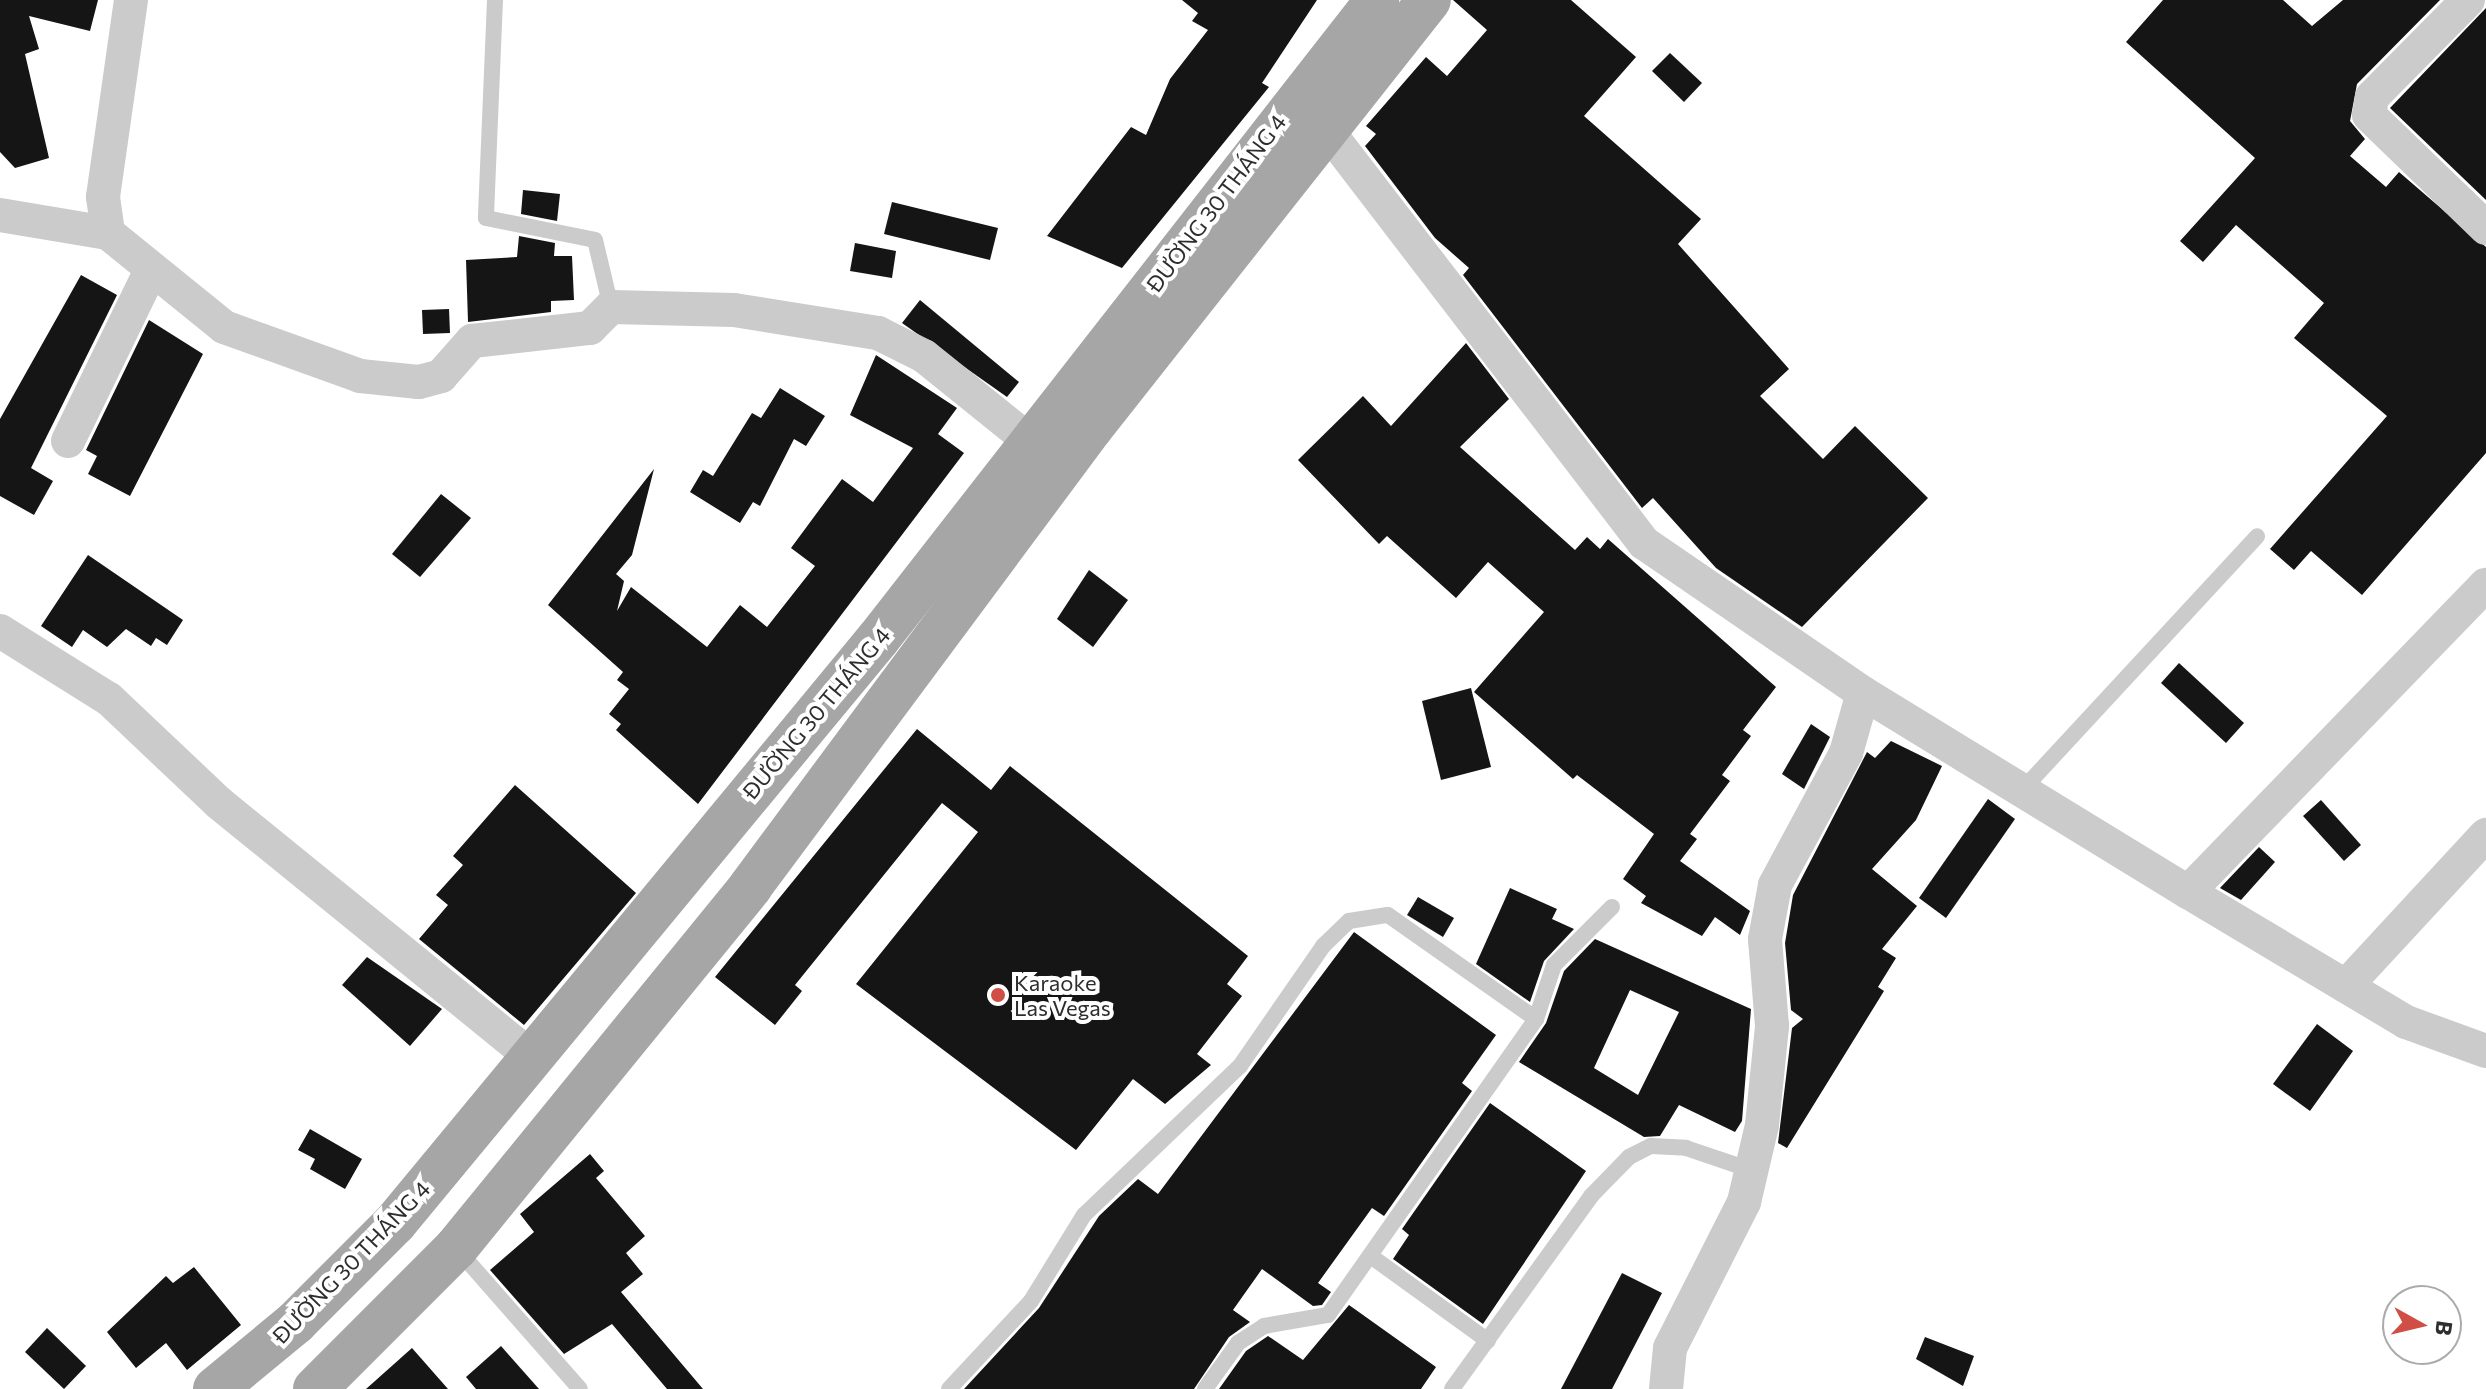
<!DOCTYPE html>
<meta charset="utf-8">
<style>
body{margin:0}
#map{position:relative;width:2486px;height:1389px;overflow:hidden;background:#fff;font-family:Commissioner,sans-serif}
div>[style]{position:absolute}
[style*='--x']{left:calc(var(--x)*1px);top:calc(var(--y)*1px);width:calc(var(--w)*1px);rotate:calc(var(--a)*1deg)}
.building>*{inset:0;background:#151515}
.service>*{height:16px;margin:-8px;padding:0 8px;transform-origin:8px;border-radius:8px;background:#cbcbcb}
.minor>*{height:34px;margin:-17px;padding:0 17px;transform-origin:17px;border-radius:17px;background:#cbcbcb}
.primary>*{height:44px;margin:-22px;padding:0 22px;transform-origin:22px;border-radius:22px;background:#a6a6a6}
.dots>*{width:22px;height:22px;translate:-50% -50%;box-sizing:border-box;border:4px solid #fff;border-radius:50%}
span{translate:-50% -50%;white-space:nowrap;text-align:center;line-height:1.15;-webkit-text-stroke:8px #fff;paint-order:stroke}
.street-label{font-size:22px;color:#2e2e2e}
.poi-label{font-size:22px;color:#2e2e2e}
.left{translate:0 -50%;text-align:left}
.north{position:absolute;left:2382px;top:1285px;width:80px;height:80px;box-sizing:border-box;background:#fff;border:2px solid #ababab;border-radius:50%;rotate:98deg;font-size:22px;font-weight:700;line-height:32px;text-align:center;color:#2e2e2e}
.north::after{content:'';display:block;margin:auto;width:28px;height:36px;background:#d04e45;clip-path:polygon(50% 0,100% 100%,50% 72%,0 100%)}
</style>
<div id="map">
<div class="building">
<i style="clip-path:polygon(0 0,98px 0,90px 31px,29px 16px,39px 49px,25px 54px,49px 158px,15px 168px,0 152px)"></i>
<i style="clip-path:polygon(1182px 0,1317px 0,1262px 83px,1269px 87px,1122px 268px,1047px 236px,1131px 127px,1146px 135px,1170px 79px,1208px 30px,1192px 21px,1198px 13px)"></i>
<i style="clip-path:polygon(1453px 0,1571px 0,1636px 57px,1584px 116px,1701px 219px,1678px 244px,1789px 369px,1760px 396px,1823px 459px,1855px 426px,1928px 498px,1802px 627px,1716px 568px,1653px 498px,1642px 508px,1463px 275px,1469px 268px,1435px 238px,1365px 146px,1376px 134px,1366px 126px,1426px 57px,1447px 76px,1487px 30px)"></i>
<i style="clip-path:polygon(2163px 0,2283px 0,2312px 26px,2343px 0,2440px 0,2357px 84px,2350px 121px,2365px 139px,2350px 156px,2386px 187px,2399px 172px,2486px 247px,2486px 453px,2362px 595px,2311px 551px,2294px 570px,2270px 549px,2387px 416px,2294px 338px,2324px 303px,2236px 225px,2203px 262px,2180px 241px,2255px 158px,2126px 42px)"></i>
<i style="clip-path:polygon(2486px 8px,2486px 200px,2390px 108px)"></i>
<i style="clip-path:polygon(1670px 53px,1702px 83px,1684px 102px,1652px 71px)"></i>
<i style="clip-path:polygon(523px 190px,560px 194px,557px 221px,521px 214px)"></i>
<i style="clip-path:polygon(892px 202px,998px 228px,990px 260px,884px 234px)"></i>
<i style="clip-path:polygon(519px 236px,555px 243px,554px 256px,572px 256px,574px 300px,551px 301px,551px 312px,468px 322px,466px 260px,517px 257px)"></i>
<i style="clip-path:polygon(855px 243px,896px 251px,892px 278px,850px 271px)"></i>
<i style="clip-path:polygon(81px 275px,117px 295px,31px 468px,53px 481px,34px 515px,0 496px,0 419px)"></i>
<i style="clip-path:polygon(920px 300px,1019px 382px,1007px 397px,902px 323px)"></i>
<i style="clip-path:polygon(449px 309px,450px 333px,423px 334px,422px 310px)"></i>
<i style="clip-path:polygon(149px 320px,203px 354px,130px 496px,88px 474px,97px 456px,86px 450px)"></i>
<i style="clip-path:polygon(1466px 343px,1509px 399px,1460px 447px,1575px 550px,1587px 537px,1600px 549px,1608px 539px,1776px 687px,1743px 730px,1751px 736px,1722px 775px,1730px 781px,1690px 834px,1697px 839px,1680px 861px,1750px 911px,1740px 935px,1715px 917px,1702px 936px,1641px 903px,1646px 896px,1623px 879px,1654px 834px,1577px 775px,1573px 779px,1474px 692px,1544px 612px,1488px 562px,1456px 598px,1387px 536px,1379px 544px,1298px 460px,1363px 396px,1391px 426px)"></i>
<i style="clip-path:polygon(876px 355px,957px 408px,938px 434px,964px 453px,698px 804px,616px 730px,621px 724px,609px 714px,629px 689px,617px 680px,623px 672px,548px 605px,654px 469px,632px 555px,616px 574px,624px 581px,617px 611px,631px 587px,707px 647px,740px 605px,767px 627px,815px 566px,791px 548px,842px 479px,873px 502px,913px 448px,850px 415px)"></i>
<i style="clip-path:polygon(780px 388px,825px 416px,806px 446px,794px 439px,760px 506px,753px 502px,740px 523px,690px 492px,703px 470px,713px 476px,752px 413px,761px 418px)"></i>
<i style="clip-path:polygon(441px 494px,471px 518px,420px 577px,392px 554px)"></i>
<i style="clip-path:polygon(88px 555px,183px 620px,167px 645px,156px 638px,151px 646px,126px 629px,107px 647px,83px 630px,72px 647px,41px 626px)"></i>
<i style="clip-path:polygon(1089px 570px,1128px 600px,1093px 647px,1057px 619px)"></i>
<i style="clip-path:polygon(2179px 663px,2244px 723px,2226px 743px,2161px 683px)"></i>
<i style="clip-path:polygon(1471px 688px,1491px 767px,1441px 780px,1422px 701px)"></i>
<i style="clip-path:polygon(1811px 724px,1830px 737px,1804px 789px,1782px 774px)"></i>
<i style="clip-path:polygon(917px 729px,991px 790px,1010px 766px,1248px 956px,1227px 984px,1242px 996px,1197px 1054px,1211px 1065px,1165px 1104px,1133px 1079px,1076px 1150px,856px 984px,978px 832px,942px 803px,795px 985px,802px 991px,775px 1025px,715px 977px)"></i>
<i style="clip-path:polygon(1891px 741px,1942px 766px,1916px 820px,1872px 869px,1917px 906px,1882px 949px,1896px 958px,1878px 987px,1884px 991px,1787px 1148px,1778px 1143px,1792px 1028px,1803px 1019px,1791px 1010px,1785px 943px,1793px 895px,1867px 752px,1875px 758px)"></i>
<i style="clip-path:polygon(515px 785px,636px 893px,524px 1025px,419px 939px,448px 905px,436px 895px,463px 865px,453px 856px)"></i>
<i style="clip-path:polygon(1988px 799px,2015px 819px,1946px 918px,1919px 898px)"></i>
<i style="clip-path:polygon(2321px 800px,2361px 845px,2344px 861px,2303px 816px)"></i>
<i style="clip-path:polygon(2259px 847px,2275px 862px,2241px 900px,2220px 888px)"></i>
<i style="clip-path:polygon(1510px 888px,1557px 909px,1552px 919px,1574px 929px,1544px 961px,1530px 1002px,1476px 964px)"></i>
<i style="clip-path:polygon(1418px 897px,1454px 918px,1443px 937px,1407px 915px)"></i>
<i style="clip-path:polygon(1354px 932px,1496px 1035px,1462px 1083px,1472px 1091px,1384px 1216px,1372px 1208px,1318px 1283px,1331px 1292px,1322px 1305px,1313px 1306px,1262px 1269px,1233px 1310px,1250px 1322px,1229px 1337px,1194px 1389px,964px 1389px,1039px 1308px,1099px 1216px,1138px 1179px,1158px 1194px)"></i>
<i style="clip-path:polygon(evenodd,1595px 939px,1751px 1009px,1742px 1121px,1735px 1132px,1679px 1105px,1660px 1136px,1644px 1137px,1519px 1062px,1546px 1023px,1564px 971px,1595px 939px,1630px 990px,1679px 1012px,1638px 1095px,1594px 1068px,1630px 990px)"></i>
<i style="clip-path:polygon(367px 957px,442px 1009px,410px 1046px,342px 985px)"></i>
<i style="clip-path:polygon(2317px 1024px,2353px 1051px,2310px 1111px,2273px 1084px)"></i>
<i style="clip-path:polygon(1490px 1103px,1586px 1171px,1483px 1324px,1393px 1259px,1409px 1235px,1402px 1229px)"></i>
<i style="clip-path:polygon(310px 1129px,362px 1159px,345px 1189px,310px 1169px,315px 1159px,298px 1150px)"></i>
<i style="clip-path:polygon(590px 1154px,604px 1171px,596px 1178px,645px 1236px,626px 1253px,643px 1274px,621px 1292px,703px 1389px,667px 1389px,612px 1324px,564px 1354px,490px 1270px,534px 1232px,520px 1214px)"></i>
<i style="clip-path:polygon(194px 1267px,241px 1325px,187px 1370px,166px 1343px,136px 1368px,107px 1332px,166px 1276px,173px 1283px)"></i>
<i style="clip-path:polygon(1622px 1273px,1662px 1293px,1612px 1389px,1561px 1389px)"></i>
<i style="clip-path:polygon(1349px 1305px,1436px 1367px,1421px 1389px,1219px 1389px,1246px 1351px,1268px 1336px,1303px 1360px)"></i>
<i style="clip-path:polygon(47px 1328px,86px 1366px,64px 1389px,25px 1352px)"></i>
<i style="clip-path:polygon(1925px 1337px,1974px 1356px,1963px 1386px,1916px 1359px)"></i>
<i style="clip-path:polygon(501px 1346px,539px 1389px,476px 1389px,466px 1377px)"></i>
<i style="clip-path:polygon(412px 1348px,448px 1389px,366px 1389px)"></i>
</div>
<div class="service">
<i style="--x:495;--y:0;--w:218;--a:92.4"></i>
<i style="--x:486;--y:218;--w:111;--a:11.4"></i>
<i style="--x:595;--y:240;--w:69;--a:76.6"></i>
<i style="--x:2024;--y:788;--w:343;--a:-47.2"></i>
<i style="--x:457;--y:1249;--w:186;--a:48.7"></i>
<i style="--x:1372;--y:1257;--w:143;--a:35.9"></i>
<i style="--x:949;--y:1389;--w:120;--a:-47"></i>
<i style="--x:1031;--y:1301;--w:101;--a:-58.4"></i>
<i style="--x:1084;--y:1215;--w:216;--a:-43.7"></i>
<i style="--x:1240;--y:1066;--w:146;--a:-55.3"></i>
<i style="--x:1323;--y:946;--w:36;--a:-44"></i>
<i style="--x:1349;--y:921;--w:39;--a:-9"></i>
<i style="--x:1388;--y:915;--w:181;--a:35.1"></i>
<i style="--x:1205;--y:1389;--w:57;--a:-54.3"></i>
<i style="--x:1238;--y:1343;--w:31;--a:-33"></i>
<i style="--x:1264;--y:1326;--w:65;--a:-9.8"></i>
<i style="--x:1328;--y:1315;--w:362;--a:-54.9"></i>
<i style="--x:1536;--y:1019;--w:57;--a:-71.6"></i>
<i style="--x:1554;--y:965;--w:82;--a:-45"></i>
<i style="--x:1452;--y:1389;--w:238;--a:-54.2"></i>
<i style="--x:1591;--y:1196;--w:54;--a:-45.7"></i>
<i style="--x:1629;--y:1157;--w:25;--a:-27"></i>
<i style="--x:1651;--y:1146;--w:35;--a:3"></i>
<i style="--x:1686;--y:1148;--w:69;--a:18.7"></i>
</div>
<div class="minor">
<i style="--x:131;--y:0;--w:199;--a:98.1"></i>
<i style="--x:103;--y:197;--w:36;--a:82"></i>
<i style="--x:108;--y:233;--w:149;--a:39"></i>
<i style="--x:224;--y:327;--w:145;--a:19.8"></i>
<i style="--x:360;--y:376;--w:59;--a:5.8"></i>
<i style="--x:419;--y:382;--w:23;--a:-15"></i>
<i style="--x:441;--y:376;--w:47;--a:-48.5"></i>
<i style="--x:472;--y:341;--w:119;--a:-6.3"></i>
<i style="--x:590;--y:328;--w:30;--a:-45"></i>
<i style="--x:611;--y:307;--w:123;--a:1.4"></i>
<i style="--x:734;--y:310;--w:146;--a:9.1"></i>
<i style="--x:878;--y:333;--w:51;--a:26.6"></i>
<i style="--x:924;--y:356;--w:137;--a:38.8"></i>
<i style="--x:2468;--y:0;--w:136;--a:134.7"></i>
<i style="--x:2372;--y:97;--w:18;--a:99"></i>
<i style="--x:2369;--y:115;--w:163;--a:44"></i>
<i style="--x:1327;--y:130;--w:521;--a:52.49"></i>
<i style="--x:1644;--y:543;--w:265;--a:34.4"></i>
<i style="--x:1863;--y:693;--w:381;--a:31.5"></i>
<i style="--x:2188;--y:892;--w:254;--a:30.8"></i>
<i style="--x:2406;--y:1022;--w:85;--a:19.9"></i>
<i style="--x:0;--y:215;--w:109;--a:9.5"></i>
<i style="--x:68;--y:441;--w:190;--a:-64.1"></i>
<i style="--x:0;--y:631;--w:128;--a:32"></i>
<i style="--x:109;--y:699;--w:151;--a:43.4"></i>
<i style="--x:219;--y:803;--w:403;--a:39.1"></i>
<i style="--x:2188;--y:892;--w:428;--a:-45.9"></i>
<i style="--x:2346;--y:986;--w:206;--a:-47.2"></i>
<i style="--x:1666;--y:1389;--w:41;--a:-84.4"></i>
<i style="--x:1670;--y:1348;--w:164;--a:-63.1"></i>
<i style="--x:1744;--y:1202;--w:79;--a:-76.8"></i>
<i style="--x:1762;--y:1125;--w:100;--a:-84.2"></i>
<i style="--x:1772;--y:1026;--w:87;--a:-94.6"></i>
<i style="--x:1765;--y:939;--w:55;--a:-79.5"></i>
<i style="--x:1775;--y:885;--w:150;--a:-61.7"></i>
<i style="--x:1846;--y:753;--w:62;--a:-74.2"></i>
</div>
<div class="primary">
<i style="--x:215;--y:1389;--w:104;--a:-39.5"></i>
<i style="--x:295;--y:1323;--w:141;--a:-45"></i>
<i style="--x:395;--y:1223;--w:758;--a:-50.41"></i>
<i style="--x:878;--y:639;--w:811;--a:-52.01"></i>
<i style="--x:315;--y:1389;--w:199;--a:-45"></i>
<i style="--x:456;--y:1248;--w:466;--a:-50.8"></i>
<i style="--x:750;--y:887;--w:572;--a:-53.39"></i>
<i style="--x:1091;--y:428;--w:545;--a:-51.7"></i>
</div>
<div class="dots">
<i style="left:998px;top:995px;background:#d04e45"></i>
</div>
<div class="street-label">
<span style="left:1216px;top:203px;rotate:-53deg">ĐƯỜNG 30 THÁNG 4</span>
<span style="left:816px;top:713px;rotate:-50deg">ĐƯỜNG 30 THÁNG 4</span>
<span style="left:351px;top:1262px;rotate:-46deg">ĐƯỜNG 30 THÁNG 4</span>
</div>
<div class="poi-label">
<span class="left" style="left:1014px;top:995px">Karaoke<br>Las Vegas</span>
</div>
<div class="north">B</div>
</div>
